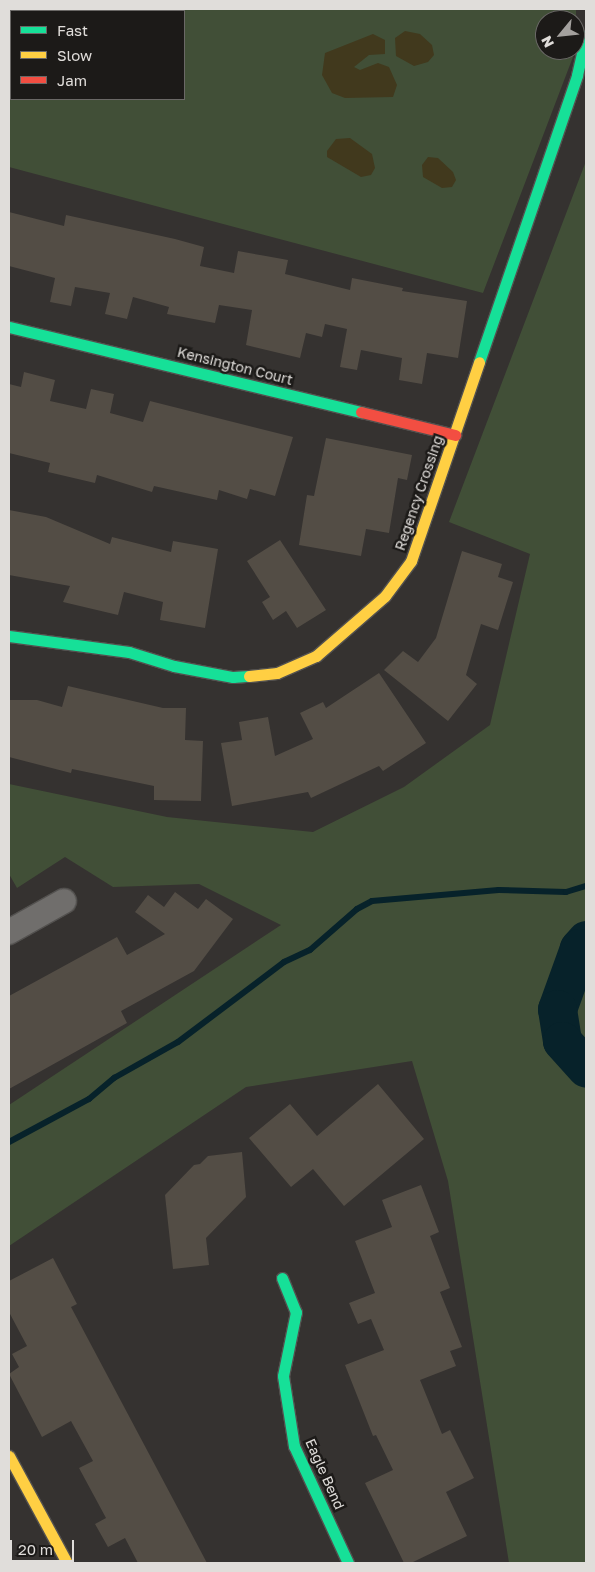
<!DOCTYPE html>
<style>
body{margin:0}
#map{position:relative;width:595px;height:1572px;overflow:hidden;background:#353230;font-family:"Golos Text",sans-serif}
div>[style]{position:absolute}
[style*='--x']{left:calc(var(--x)*1px);top:calc(var(--y)*1px);width:calc(var(--w)*1px);rotate:calc(var(--a)*1deg)}
.green>*{inset:0;background:#414f37}
.sand>*{inset:0;background:#41391d}
.stream>*{height:6px;margin:-3px;padding:0 3px;transform-origin:3px;border-radius:3px;background:#07222a}
.river>*{height:39px;margin:-19.5px;padding:0 19.5px;transform-origin:19.5px;border-radius:19.5px;background:#07222a}
.building>*{inset:0;background:#534d45}
.roads{filter:drop-shadow(1px 0 #53514f) drop-shadow(-1px 0 #53514f) drop-shadow(0 1px #53514f) drop-shadow(0 -1px #53514f)}
.street>*{height:24px;margin:-12px;padding:0 12px;transform-origin:12px;border-radius:12px;background:#706e6c}
.fast>*{height:11px;margin:-5.5px;padding:0 5.5px;transform-origin:5.5px;border-radius:5.5px;background:#16e098}
.slow>*{height:11px;margin:-5.5px;padding:0 5.5px;transform-origin:5.5px;border-radius:5.5px;background:#ffcf43}
.jam>*{height:11px;margin:-5.5px;padding:0 5.5px;transform-origin:5.5px;border-radius:5.5px;background:#f24e42}
span{translate:-50% -50%;white-space:nowrap;text-align:center;line-height:1.15;-webkit-text-stroke:5px #1c1a18;paint-order:stroke}
.street-label{font-size:14px;color:#e0ddda}
.frame{position:absolute;inset:0;border:10px solid #e0ddda;pointer-events:none}
.legend{position:absolute;left:10px;top:10px;width:175px;height:90px;box-sizing:border-box;background:#1c1a18;border:1px solid #6a6866;margin:0;padding:6px 9px;list-style:none;font-size:15px;color:#e0ddda}
.legend li{display:flex;align-items:center;gap:10px;height:25px}
.legend b{width:25px;border:1px solid #6a6866}
.north{position:absolute;left:535px;top:10px;width:50px;height:50px;box-sizing:border-box;background:#1c1a18;border:1px solid #6a6866;border-radius:50%;rotate:242deg;font-size:14px;font-weight:700;line-height:20px;text-align:center;color:#e0ddda}
.north::after{content:'';display:block;margin:auto;width:18px;height:22px;background:#a4a19e;clip-path:polygon(50% 0,100% 100%,50% 72%,0 100%)}
.scale{position:absolute;left:10px;top:1540px;width:64px;height:22px;box-sizing:border-box;border:2px solid #e0ddda;border-top:0;padding-left:6px;font-size:15px;line-height:18px;white-space:nowrap;color:#e0ddda;-webkit-text-stroke:4px #1c1a18;paint-order:stroke}
</style>
<div id="map">
<div class="green">
<i style="clip-path:polygon(evenodd,9px 9px,576px 9px,576px 49px,483px 293px,9px 167px,9px 9px,11px 11px,184px 11px,184px 99px,11px 99px,11px 11px,9px 9px,545px 20px,575px 20px,575px 50px,545px 50px,545px 20px)"></i>
<i style="clip-path:polygon(586px 161px,586px 1563px,509px 1563px,448px 1181px,412px 1061px,246px 1087px,9px 1246px,9px 1105px,281px 925px,199px 884px,113px 887px,65px 857px,17px 888px,9px 874px,9px 784px,167px 817px,313px 832px,404px 787px,490px 725px,530px 554px,449px 522px)"></i>
</div>
<div class="sand">
<i style="clip-path:polygon(405px 31px,420px 34px,432px 45px,434px 55px,428px 62px,414px 66px,396px 56px,395px 38px)"></i>
<i style="clip-path:polygon(373px 34px,385px 40px,385px 54px,369px 55px,354px 67px,360px 70px,378px 63px,389px 67px,397px 85px,393px 97px,345px 98px,332px 93px,322px 75px,325px 53px)"></i>
<i style="clip-path:polygon(350px 138px,372px 154px,375px 168px,371px 175px,361px 177px,327px 157px,327px 151px,336px 139px)"></i>
<i style="clip-path:polygon(428px 157px,438px 158px,453px 172px,456px 180px,452px 187px,442px 188px,423px 177px,422px 165px)"></i>
</div>
<div class="stream">
<i style="--x:9;--y:1142;--w:91;--a:-28.3"></i>
<i style="--x:89;--y:1099;--w:33;--a:-40"></i>
<i style="--x:114;--y:1078;--w:73;--a:-29.4"></i>
<i style="--x:178;--y:1042;--w:133;--a:-37"></i>
<i style="--x:284;--y:962;--w:29;--a:-25"></i>
<i style="--x:310;--y:950;--w:62;--a:-41.1"></i>
<i style="--x:357;--y:909;--w:17;--a:-28"></i>
<i style="--x:372;--y:901;--w:127;--a:-5"></i>
<i style="--x:499;--y:890;--w:67;--a:1.7"></i>
<i style="--x:566;--y:892;--w:21;--a:-17"></i>
</div>
<div class="river">
<i style="--x:586;--y:940;--w:11;--a:131"></i>
<i style="--x:579;--y:948;--w:65;--a:109.8"></i>
<i style="--x:557;--y:1009;--w:32;--a:81"></i>
<i style="--x:562;--y:1041;--w:36;--a:48"></i>
</div>
<div class="building">
<i style="clip-path:polygon(9px 212px,64px 226px,66px 215px,175px 239px,204px 247px,200px 266px,234px 273px,238px 251px,288px 260px,285px 274px,350px 290px,352px 278px,403px 288px,402px 291px,467px 301px,458px 358px,427px 353px,422px 384px,399px 380px,402px 358px,361px 350px,357px 370px,340px 367px,347px 329px,325px 324px,322px 337px,306px 333px,300px 358px,246px 345px,252px 310px,219px 305px,215px 323px,167px 314px,169px 307px,133px 297px,127px 319px,105px 314px,110px 293px,75px 287px,71px 306px,50px 302px,55px 278px,9px 266px)"></i>
<i style="clip-path:polygon(24px 372px,55px 380px,50px 401px,86px 409px,91px 389px,114px 394px,110px 413px,143px 422px,150px 401px,293px 437px,275px 496px,250px 489px,247px 499px,219px 490px,217px 500px,154px 486px,152px 492px,97px 475px,95px 483px,48px 472px,50px 463px,9px 453px,9px 384px,21px 387px)"></i>
<i style="clip-path:polygon(326px 438px,412px 455px,407px 480px,398px 478px,389px 533px,366px 529px,361px 556px,299px 545px,307px 495px,314px 496px)"></i>
<i style="clip-path:polygon(9px 510px,46px 517px,110px 544px,112px 537px,171px 552px,173px 541px,218px 549px,205px 628px,160px 620px,163px 602px,124px 592px,118px 615px,63px 602px,70px 586px,9px 575px)"></i>
<i style="clip-path:polygon(280px 540px,326px 610px,297px 628px,286px 611px,273px 620px,262px 602px,270px 597px,247px 561px)"></i>
<i style="clip-path:polygon(462px 551px,502px 564px,498px 577px,513px 582px,498px 630px,481px 624px,466px 675px,477px 684px,448px 721px,384px 670px,403px 651px,418px 662px,436px 638px)"></i>
<i style="clip-path:polygon(379px 673px,426px 743px,383px 771px,379px 766px,311px 798px,308px 792px,232px 806px,221px 743px,242px 740px,239px 722px,268px 717px,275px 756px,313px 739px,300px 713px,323px 702px,326px 708px)"></i>
<i style="clip-path:polygon(68px 686px,163px 708px,186px 708px,185px 740px,203px 741px,201px 801px,154px 800px,154px 786px,72px 769px,71px 773px,9px 757px,9px 700px,37px 700px,62px 707px)"></i>
<i style="clip-path:polygon(175px 892px,198px 909px,206px 899px,233px 919px,194px 971px,121px 1011px,127px 1023px,9px 1089px,9px 996px,117px 937px,127px 955px,165px 934px,135px 912px,148px 895px,164px 907px)"></i>
<i style="clip-path:polygon(378px 1084px,424px 1139px,344px 1206px,313px 1169px,291px 1187px,249px 1138px,290px 1104px,317px 1136px)"></i>
<i style="clip-path:polygon(242px 1152px,246px 1197px,206px 1238px,209px 1265px,173px 1269px,165px 1195px,194px 1165px,200px 1164px,208px 1156px)"></i>
<i style="clip-path:polygon(421px 1185px,439px 1232px,430px 1236px,450px 1288px,440px 1292px,462px 1347px,450px 1351px,456px 1366px,420px 1380px,442px 1434px,450px 1430px,474px 1478px,446px 1492px,467px 1536px,411px 1563px,404px 1563px,365px 1483px,393px 1470px,376px 1435px,373px 1436px,345px 1365px,384px 1350px,371px 1319px,358px 1324px,349px 1303px,375px 1293px,355px 1241px,392px 1227px,382px 1200px)"></i>
<i style="clip-path:polygon(53px 1258px,77px 1304px,71px 1307px,207px 1563px,138px 1563px,125px 1538px,108px 1547px,95px 1524px,106px 1518px,79px 1468px,93px 1461px,71px 1421px,42px 1437px,9px 1374px,19px 1367px,12px 1354px,27px 1346px,9px 1312px,9px 1281px)"></i>
</div>
<div class="roads">
<div class="street">
<i style="--x:9;--y:932;--w:63;--a:-29.4"></i>
</div>
<div class="fast">
<i style="--x:9;--y:327;--w:362;--a:13.6"></i>
<i style="--x:479;--y:362;--w:303;--a:-71.1"></i>
<i style="--x:577;--y:75;--w:40;--a:-77"></i>
<i style="--x:9;--y:636;--w:121;--a:7.6"></i>
<i style="--x:129;--y:652;--w:47;--a:17.3"></i>
<i style="--x:174;--y:666;--w:60;--a:10.6"></i>
<i style="--x:233;--y:677;--w:16;--a:-4"></i>
<i style="--x:282;--y:1278;--w:37;--a:68"></i>
<i style="--x:296;--y:1312;--w:65;--a:101.5"></i>
<i style="--x:283;--y:1376;--w:71;--a:81.1"></i>
<i style="--x:294;--y:1446;--w:129;--a:65.2"></i>
</div>
<div class="slow">
<i style="--x:249;--y:676;--w:28;--a:-6"></i>
<i style="--x:277;--y:673;--w:43;--a:-23.6"></i>
<i style="--x:316;--y:656;--w:91;--a:-41"></i>
<i style="--x:385;--y:596;--w:44;--a:-53.4"></i>
<i style="--x:411;--y:561;--w:210;--a:-71.1"></i>
<i style="--x:9;--y:1456;--w:122;--a:61.5"></i>
</div>
<div class="jam">
<i style="--x:361;--y:412;--w:97;--a:13.7"></i>
</div>
</div>
<div class="street-label">
<span style="left:235px;top:366px;rotate:14deg">Kensington Court</span>
<span style="left:419px;top:493px;rotate:-71deg">Regency Crossing</span>
<span style="left:325px;top:1474px;rotate:66deg">Eagle Bend</span>
</div>
<div class="frame"></div>
<ul class="legend">
<li><b style="height:6px;background:#16e098"></b>Fast</li>
<li><b style="height:6px;background:#ffcf43"></b>Slow</li>
<li><b style="height:6px;background:#f24e42"></b>Jam</li>
</ul>
<div class="north">N</div>
<div class="scale">20 m</div>
</div>
